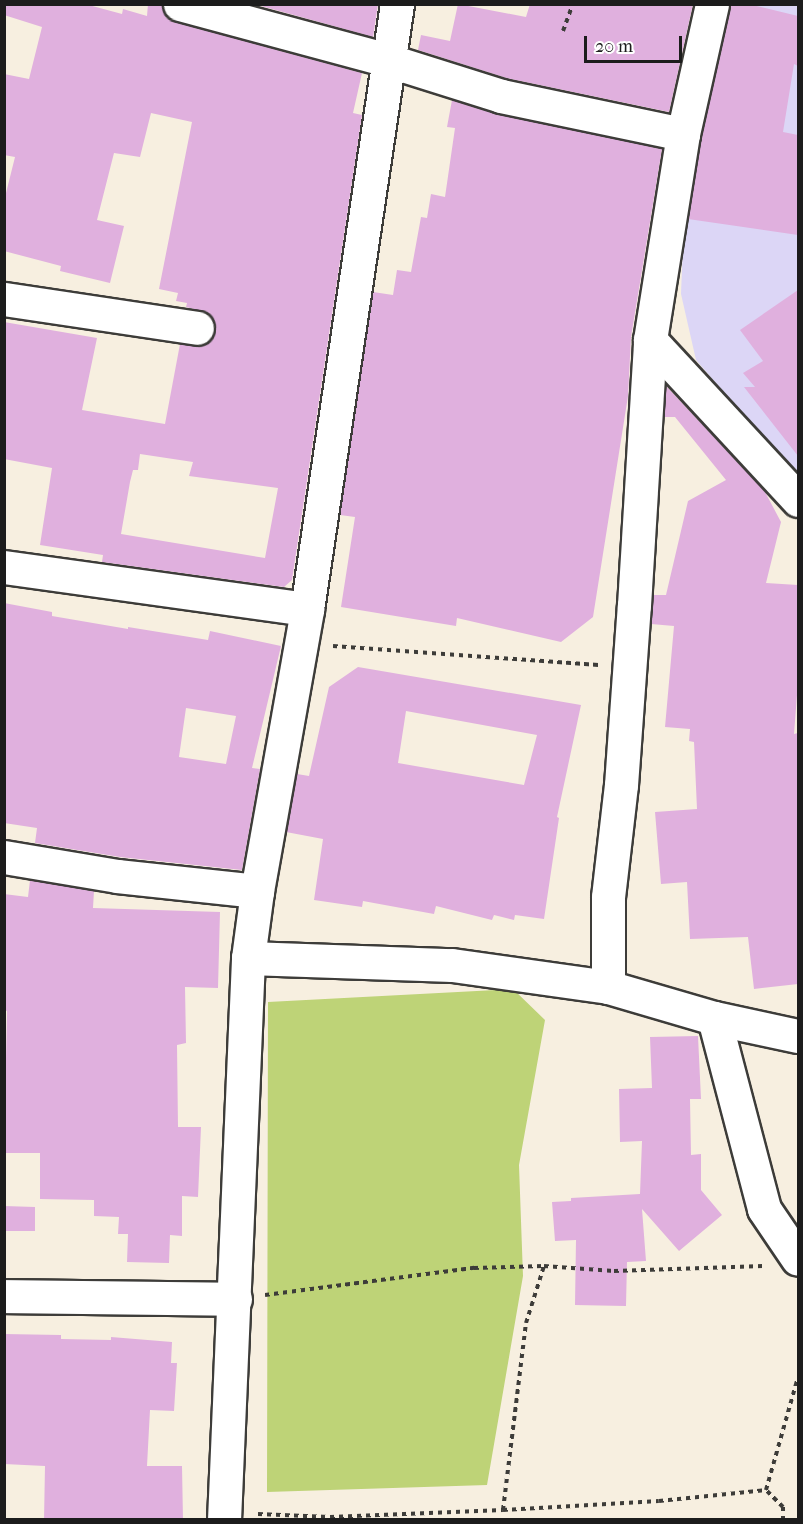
<!DOCTYPE html>
<style>
body{margin:0}
#map{position:relative;width:803px;height:1524px;overflow:hidden;background:#f7efe0;font-family:"IM FELL French Canon",serif}
div>[style]{position:absolute}
[style*='--x']{left:calc(var(--x)*1px);top:calc(var(--y)*1px);width:calc(var(--w)*1px);rotate:calc(var(--a)*1deg)}
.built>*{inset:0;background:#dcd6f6}
.green>*{inset:0;background:#bed377}
.building>*{inset:0;background:#e0b0de}
.path>*{height:4px;margin-top:-2px;transform-origin:0;background:repeating-linear-gradient(90deg,#3d3c39 0 4.5px,transparent 0 9px)}
.roads{filter:drop-shadow(2px 0 #3d3c39) drop-shadow(-2px 0 #3d3c39) drop-shadow(0 2px #3d3c39) drop-shadow(0 -2px #3d3c39)}
.minor>*{height:33px;margin:-16.5px;padding:0 16.5px;transform-origin:16.5px;border-radius:16.5px;background:#fff}
span{translate:-50% -50%;white-space:nowrap;text-align:center;line-height:1.15;-webkit-text-stroke:4.5px #fff;paint-order:stroke}
.frame{position:absolute;inset:0;border:6px solid #1c1c1c;pointer-events:none}
.scale{position:absolute;left:584px;top:36px;width:98px;height:27px;box-sizing:border-box;border:3px solid #1c1c1c;border-top:0;padding-left:8px;font-size:18px;line-height:21px;white-space:nowrap;color:#1c1c1c;-webkit-text-stroke:4px #fff;paint-order:stroke}
</style>
<div id="map">
<div class="built">
<i style="clip-path:polygon(734px 5px,798px 5px,798px 479px,696px 360px,681px 294px,685px 195px)"></i>
</div>
<div class="green">
<i style="clip-path:polygon(513px 989px,545px 1020px,519px 1165px,523px 1276px,487px 1485px,267px 1492px,268px 1002px)"></i>
</div>
<div class="building">
<i style="clip-path:polygon(evenodd,4px 4px,85px 4px,122px 14px,123px 9px,147px 16px,148px 4px,162px 4px,166px 17px,175px 22px,362px 73px,353px 113px,362px 115px,292px 580px,284px 587px,102px 562px,103px 555px,40px 545px,52px 468px,4px 459px,4px 322px,97px 338px,82px 410px,165px 424px,180px 344px,204px 345px,212px 339px,216px 330px,214px 321px,208px 313px,186px 307px,187px 303px,176px 301px,178px 293px,159px 289px,192px 122px,151px 113px,140px 157px,114px 153px,97px 220px,124px 226px,110px 283px,60px 271px,61px 266px,4px 251px,4px 201px,15px 157px,4px 155px,4px 74px,29px 79px,42px 27px,4px 15px,4px 4px,140px 454px,193px 462px,189px 476px,278px 488px,265px 558px,121px 534px,130px 482px,133px 470px,138px 470px,140px 454px)"></i>
<i style="clip-path:polygon(254px 4px,378px 4px,373px 37px)"></i>
<i style="clip-path:polygon(458px 4px,526px 17px,530px 4px,693px 4px,669px 112px,506px 78px,418px 50px,421px 35px,450px 41px)"></i>
<i style="clip-path:polygon(730px 4px,748px 4px,798px 16px,798px 66px,794px 64px,783px 132px,798px 135px,798px 235px,688px 219px,701px 138px)"></i>
<i style="clip-path:polygon(452px 100px,497px 114px,662px 149px,631px 337px,628px 396px,593px 617px,561px 642px,457px 618px,456px 626px,341px 607px,355px 517px,340px 515px,373px 292px,393px 295px,397px 270px,411px 272px,421px 217px,427px 218px,431px 194px,445px 197px,455px 128px,447px 127px)"></i>
<i style="clip-path:polygon(798px 290px,798px 456px,744px 387px,755px 387px,743px 373px,763px 361px,740px 330px)"></i>
<i style="clip-path:polygon(666px 386px,764px 490px,781px 522px,766px 583px,798px 585px,798px 682px,794px 734px,798px 733px,798px 984px,754px 989px,748px 937px,690px 939px,687px 882px,661px 884px,655px 812px,697px 809px,694px 742px,689px 741px,690px 729px,665px 727px,674px 626px,651px 624px,653px 595px,666px 595px,688px 501px,726px 480px,675px 417px,664px 417px)"></i>
<i style="clip-path:polygon(evenodd,4px 603px,52px 612px,52px 616px,128px 629px,128px 627px,208px 640px,210px 631px,281px 646px,252px 768px,260px 769px,242px 870px,120px 857px,35px 843px,37px 828px,4px 823px,4px 603px,186px 708px,236px 716px,226px 764px,179px 757px,186px 708px)"></i>
<i style="clip-path:polygon(evenodd,358px 667px,581px 705px,557px 817px,559px 818px,544px 919px,515px 915px,514px 920px,494px 915px,492px 920px,436px 906px,434px 914px,363px 901px,362px 907px,314px 900px,323px 839px,286px 832px,297px 774px,309px 776px,329px 687px,358px 667px,406px 711px,537px 735px,524px 785px,398px 763px,406px 711px)"></i>
<i style="clip-path:polygon(30px 880px,94px 891px,93px 908px,220px 912px,218px 988px,185px 987px,186px 1043px,177px 1045px,178px 1127px,201px 1127px,198px 1197px,182px 1196px,182px 1236px,170px 1235px,169px 1263px,127px 1262px,128px 1234px,118px 1234px,119px 1217px,94px 1216px,94px 1200px,40px 1199px,40px 1153px,4px 1153px,7px 1011px,4px 1010px,4px 894px,28px 897px)"></i>
<i style="clip-path:polygon(698px 1036px,701px 1099px,690px 1099px,691px 1155px,701px 1154px,701px 1190px,722px 1215px,679px 1251px,642px 1209px,646px 1261px,627px 1262px,626px 1306px,575px 1305px,576px 1240px,555px 1241px,552px 1202px,571px 1201px,571px 1198px,640px 1194px,642px 1141px,620px 1142px,619px 1089px,652px 1088px,650px 1037px)"></i>
<i style="clip-path:polygon(4px 1206px,35px 1207px,35px 1231px,4px 1231px)"></i>
<i style="clip-path:polygon(4px 1334px,61px 1335px,61px 1339px,111px 1340px,111px 1337px,172px 1342px,171px 1363px,177px 1363px,174px 1411px,150px 1410px,147px 1466px,182px 1466px,183px 1520px,44px 1520px,45px 1466px,4px 1464px)"></i>
</div>
<div class="path">
<i style="--x:563;--y:31;--w:29;--a:-70"></i>
<i style="--x:333;--y:646;--w:266;--a:4.1"></i>
<i style="--x:265;--y:1295;--w:211;--a:-7.4"></i>
<i style="--x:474;--y:1268;--w:70;--a:-1.6"></i>
<i style="--x:544;--y:1266;--w:70;--a:4.1"></i>
<i style="--x:614;--y:1271;--w:149;--a:-1.9"></i>
<i style="--x:503;--y:1510;--w:188;--a:-83"></i>
<i style="--x:526;--y:1323;--w:60;--a:-72.5"></i>
<i style="--x:258;--y:1514;--w:72;--a:2.4"></i>
<i style="--x:330;--y:1517;--w:173;--a:-2.3"></i>
<i style="--x:503;--y:1510;--w:156;--a:-3.3"></i>
<i style="--x:659;--y:1501;--w:108;--a:-5.9"></i>
<i style="--x:783;--y:1520;--w:13;--a:-90"></i>
<i style="--x:783;--y:1507;--w:24;--a:-135"></i>
<i style="--x:766;--y:1490;--w:117;--a:-74.2"></i>
</div>
<div class="roads">
<div class="minor">
<i style="--x:180;--y:4;--w:214;--a:15.1"></i>
<i style="--x:387;--y:60;--w:120;--a:17.5"></i>
<i style="--x:501;--y:96;--w:186;--a:11.8"></i>
<i style="--x:4;--y:299;--w:195;--a:8.5"></i>
<i style="--x:650;--y:340;--w:218;--a:47.2"></i>
<i style="--x:4;--y:567;--w:306;--a:7.9"></i>
<i style="--x:4;--y:857;--w:115;--a:9.5"></i>
<i style="--x:117;--y:876;--w:141;--a:6.1"></i>
<i style="--x:248;--y:958;--w:204;--a:2"></i>
<i style="--x:452;--y:965;--w:158;--a:8"></i>
<i style="--x:608;--y:987;--w:110;--a:16.3"></i>
<i style="--x:714;--y:1018;--w:86;--a:12.1"></i>
<i style="--x:608;--y:987;--w:90;--a:-90"></i>
<i style="--x:608;--y:897;--w:113;--a:-83.4"></i>
<i style="--x:621;--y:785;--w:180;--a:-85.9"></i>
<i style="--x:634;--y:605;--w:265;--a:-86.5"></i>
<i style="--x:650;--y:340;--w:209;--a:-80.9"></i>
<i style="--x:683;--y:134;--w:133;--a:-77.4"></i>
<i style="--x:714;--y:1018;--w:197;--a:75.3"></i>
<i style="--x:764;--y:1209;--w:60;--a:55.8"></i>
<i style="--x:4;--y:1296;--w:231;--a:0.7"></i>
<i style="--x:224;--y:1520;--w:563;--a:-87.55"></i>
<i style="--x:248;--y:958;--w:68;--a:-82.3"></i>
<i style="--x:257;--y:891;--w:286;--a:-79.9"></i>
<i style="--x:307;--y:609;--w:612;--a:-81.54"></i>
</div>
</div>
<div class="frame"></div>
<div class="scale">20 m</div>
</div>
